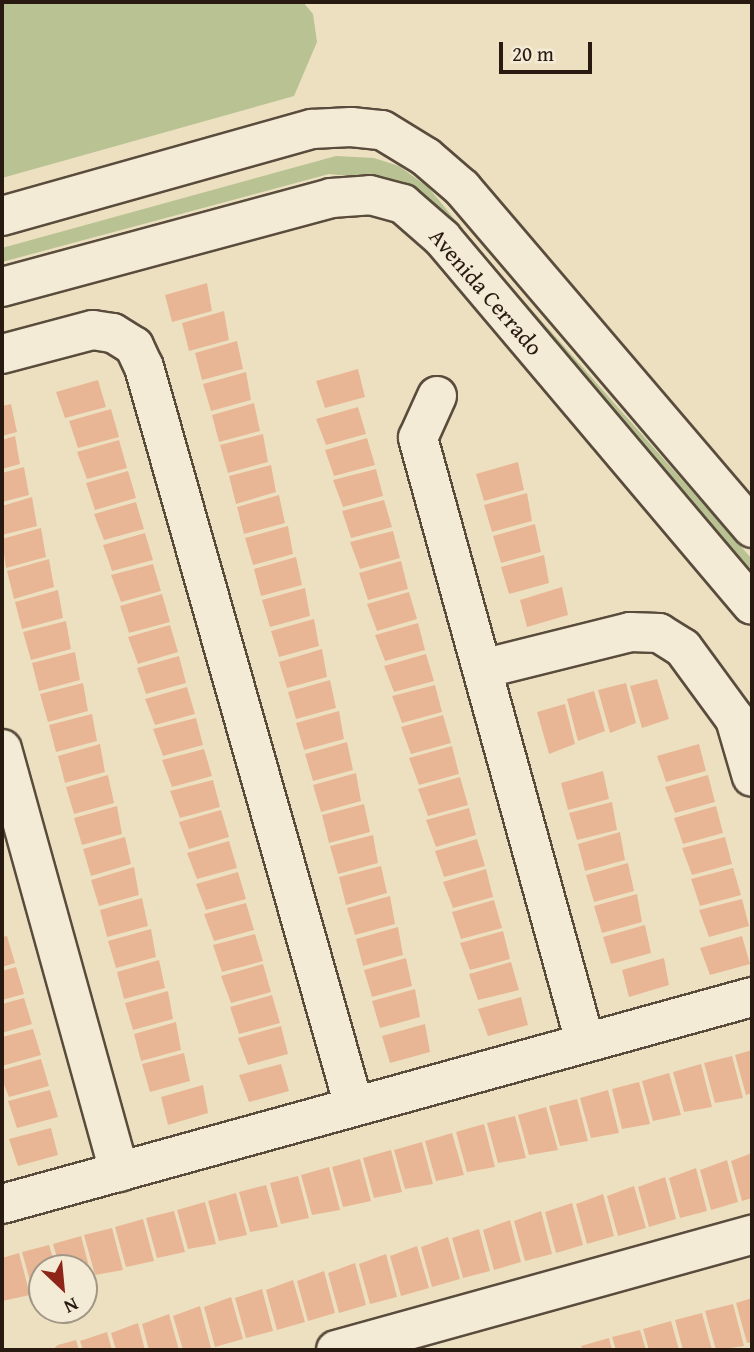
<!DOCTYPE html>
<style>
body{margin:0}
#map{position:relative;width:754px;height:1352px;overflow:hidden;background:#ede0c0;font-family:"Gentium Book Plus",serif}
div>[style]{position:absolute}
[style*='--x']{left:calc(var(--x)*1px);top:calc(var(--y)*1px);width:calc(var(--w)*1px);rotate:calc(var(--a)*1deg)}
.green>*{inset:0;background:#b8c292}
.building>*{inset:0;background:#e8b695}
.roads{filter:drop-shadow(2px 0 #5a4c3d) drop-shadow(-2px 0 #5a4c3d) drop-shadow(0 2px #5a4c3d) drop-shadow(0 -2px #5a4c3d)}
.minor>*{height:38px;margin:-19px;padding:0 19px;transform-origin:19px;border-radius:19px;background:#f3ebd6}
span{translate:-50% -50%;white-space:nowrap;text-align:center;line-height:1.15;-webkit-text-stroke:5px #f3ebd6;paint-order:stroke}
.street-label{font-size:23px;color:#291a11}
.frame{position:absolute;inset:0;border:4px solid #291a11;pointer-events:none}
.north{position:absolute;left:28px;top:1254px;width:70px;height:70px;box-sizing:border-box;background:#f3ebd6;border:2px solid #a29787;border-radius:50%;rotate:154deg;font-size:19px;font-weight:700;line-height:28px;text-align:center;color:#291a11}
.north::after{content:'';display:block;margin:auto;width:24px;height:32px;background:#8f2418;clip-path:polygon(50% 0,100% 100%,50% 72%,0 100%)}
.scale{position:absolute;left:499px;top:42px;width:93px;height:32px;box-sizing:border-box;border:4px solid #291a11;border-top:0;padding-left:9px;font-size:21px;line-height:24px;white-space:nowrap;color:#291a11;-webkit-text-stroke:5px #f3ebd6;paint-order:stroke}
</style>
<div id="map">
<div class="green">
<i style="clip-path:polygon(2px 2px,303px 2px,313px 14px,317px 42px,294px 96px,2px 178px)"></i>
<i style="clip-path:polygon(336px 156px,374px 158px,399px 166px,428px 187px,493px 266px,752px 559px,752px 585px,378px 179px,329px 174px,2px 262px,2px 248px)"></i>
</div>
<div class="building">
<i style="clip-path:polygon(207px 283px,212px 311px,172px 322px,165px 295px)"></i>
<i style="clip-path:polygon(224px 311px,229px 340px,189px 351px,182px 323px)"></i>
<i style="clip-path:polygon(237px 341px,243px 369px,202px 380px,195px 353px)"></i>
<i style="clip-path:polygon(358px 369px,365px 397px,325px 408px,316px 381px)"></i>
<i style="clip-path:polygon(246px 372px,251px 400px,211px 411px,203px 384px)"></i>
<i style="clip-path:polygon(98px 380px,106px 407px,65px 418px,56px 392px)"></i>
<i style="clip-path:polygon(254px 403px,260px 431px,219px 442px,212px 415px)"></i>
<i style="clip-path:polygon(11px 404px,17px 432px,2px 436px,2px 406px)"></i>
<i style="clip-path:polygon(358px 407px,366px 434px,326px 445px,316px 419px)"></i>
<i style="clip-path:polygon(111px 409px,119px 437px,78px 448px,69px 421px)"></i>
<i style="clip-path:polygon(263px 434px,268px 462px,228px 473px,220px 445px)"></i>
<i style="clip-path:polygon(15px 436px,20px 464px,2px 469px,2px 440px)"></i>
<i style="clip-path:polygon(367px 438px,375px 465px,334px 476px,325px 450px)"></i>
<i style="clip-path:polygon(119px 440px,127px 468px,87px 479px,77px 452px)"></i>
<i style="clip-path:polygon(518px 462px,524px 490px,484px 501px,476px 474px)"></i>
<i style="clip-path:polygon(271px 465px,276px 492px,236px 504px,229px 476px)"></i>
<i style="clip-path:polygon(24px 467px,29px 495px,2px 502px,2px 473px)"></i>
<i style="clip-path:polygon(376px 469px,383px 496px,343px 507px,333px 480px)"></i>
<i style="clip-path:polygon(128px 471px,136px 498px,95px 510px,86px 483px)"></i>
<i style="clip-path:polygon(527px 493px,532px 521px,492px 532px,484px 505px)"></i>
<i style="clip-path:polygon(279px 495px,285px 523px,244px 534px,237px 507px)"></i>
<i style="clip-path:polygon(32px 497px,37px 526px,2px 535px,2px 506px)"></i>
<i style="clip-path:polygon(384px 500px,392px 527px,351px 538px,342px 511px)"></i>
<i style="clip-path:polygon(136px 502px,144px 529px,104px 540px,94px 514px)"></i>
<i style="clip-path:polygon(535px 524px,541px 552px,501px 563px,493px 536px)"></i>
<i style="clip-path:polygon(288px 526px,293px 554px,253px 565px,245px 538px)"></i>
<i style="clip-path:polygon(41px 528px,46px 557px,6px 568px,2px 539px)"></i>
<i style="clip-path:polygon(393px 531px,400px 558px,360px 569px,350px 542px)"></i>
<i style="clip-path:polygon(145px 533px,153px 560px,112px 571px,103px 545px)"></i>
<i style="clip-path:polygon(544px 555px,549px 583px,509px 594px,501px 567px)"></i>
<i style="clip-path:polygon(296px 557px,302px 585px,261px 596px,254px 569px)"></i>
<i style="clip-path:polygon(49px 559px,54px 587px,14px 599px,7px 571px)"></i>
<i style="clip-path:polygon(401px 561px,408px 589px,368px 600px,359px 573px)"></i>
<i style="clip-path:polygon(153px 564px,161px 591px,121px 602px,111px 575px)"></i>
<i style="clip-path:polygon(562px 587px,568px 615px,527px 627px,520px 600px)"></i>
<i style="clip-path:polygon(305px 588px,310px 616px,270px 627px,262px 600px)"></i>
<i style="clip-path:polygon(58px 590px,63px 618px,22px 629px,15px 602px)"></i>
<i style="clip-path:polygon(409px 592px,417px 619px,377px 631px,367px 604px)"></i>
<i style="clip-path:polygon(162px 594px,170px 622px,129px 633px,120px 606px)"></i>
<i style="clip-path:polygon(314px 619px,319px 646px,279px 657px,271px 631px)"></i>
<i style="clip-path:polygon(66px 621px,71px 649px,31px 660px,23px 632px)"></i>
<i style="clip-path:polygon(418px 623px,425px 650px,385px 661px,375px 635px)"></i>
<i style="clip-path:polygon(170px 625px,178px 652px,138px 664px,128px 637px)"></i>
<i style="clip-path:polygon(322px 649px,327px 677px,287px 688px,279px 662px)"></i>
<i style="clip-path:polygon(75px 652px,80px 680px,39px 691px,32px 663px)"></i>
<i style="clip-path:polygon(426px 654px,434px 681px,394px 692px,384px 666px)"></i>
<i style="clip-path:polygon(179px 656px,186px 683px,146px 694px,137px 668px)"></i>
<i style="clip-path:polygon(657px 679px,669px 719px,642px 728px,630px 686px)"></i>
<i style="clip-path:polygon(330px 680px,336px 708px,296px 719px,288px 692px)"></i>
<i style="clip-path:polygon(83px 683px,88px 711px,48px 722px,40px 694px)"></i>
<i style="clip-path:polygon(626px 683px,636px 723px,610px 733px,598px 690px)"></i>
<i style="clip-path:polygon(435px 685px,442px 712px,402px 723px,392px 696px)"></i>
<i style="clip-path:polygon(187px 687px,195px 714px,155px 725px,145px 699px)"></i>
<i style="clip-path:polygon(594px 691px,605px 731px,578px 741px,567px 699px)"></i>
<i style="clip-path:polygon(565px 704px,575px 744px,549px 754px,537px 712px)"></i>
<i style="clip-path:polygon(339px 711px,344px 739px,304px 750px,296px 723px)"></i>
<i style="clip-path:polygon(92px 714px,97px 741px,56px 752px,49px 725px)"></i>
<i style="clip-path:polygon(443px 715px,451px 743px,411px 754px,401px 727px)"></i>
<i style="clip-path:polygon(196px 718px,203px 745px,163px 756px,153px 729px)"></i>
<i style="clip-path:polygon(347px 742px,353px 770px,313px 781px,305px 754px)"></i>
<i style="clip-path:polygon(100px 744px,105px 772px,65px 783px,58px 756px)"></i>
<i style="clip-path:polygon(699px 744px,706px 771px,666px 782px,657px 756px)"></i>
<i style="clip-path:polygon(452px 746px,459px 774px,419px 785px,409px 758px)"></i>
<i style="clip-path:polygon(204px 749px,212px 776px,172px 787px,162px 760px)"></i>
<i style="clip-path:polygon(603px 771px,609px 799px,568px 810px,561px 783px)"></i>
<i style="clip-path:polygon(356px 773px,361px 801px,321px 812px,313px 785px)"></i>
<i style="clip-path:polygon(108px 775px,114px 803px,74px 814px,66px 787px)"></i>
<i style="clip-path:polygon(708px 775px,715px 802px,675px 813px,665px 787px)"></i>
<i style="clip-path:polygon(460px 777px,468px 805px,428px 816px,418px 789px)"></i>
<i style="clip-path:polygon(213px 780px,220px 807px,180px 818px,170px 791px)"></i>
<i style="clip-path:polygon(612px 802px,617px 830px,577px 840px,569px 813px)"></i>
<i style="clip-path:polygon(364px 804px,370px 832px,329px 843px,322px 815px)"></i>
<i style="clip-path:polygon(117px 806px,122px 834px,82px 845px,74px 818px)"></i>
<i style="clip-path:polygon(716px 806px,723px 833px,683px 844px,674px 818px)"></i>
<i style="clip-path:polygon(469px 808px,476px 835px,436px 847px,426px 820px)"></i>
<i style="clip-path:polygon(221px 810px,229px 837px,189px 849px,179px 822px)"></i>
<i style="clip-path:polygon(620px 832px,625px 860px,585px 871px,578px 844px)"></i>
<i style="clip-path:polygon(373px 835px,378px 863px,338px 874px,330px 846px)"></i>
<i style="clip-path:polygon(125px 837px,131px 864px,91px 876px,83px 849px)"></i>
<i style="clip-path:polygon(725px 837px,732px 864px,692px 875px,682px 848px)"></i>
<i style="clip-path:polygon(477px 839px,485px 866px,444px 877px,435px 851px)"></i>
<i style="clip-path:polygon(229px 841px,237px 868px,197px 879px,187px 853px)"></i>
<i style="clip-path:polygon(628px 863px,634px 891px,594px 902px,586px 875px)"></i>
<i style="clip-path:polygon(381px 866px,387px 893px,346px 905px,339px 877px)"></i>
<i style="clip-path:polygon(134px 867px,139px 895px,99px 906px,91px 880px)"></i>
<i style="clip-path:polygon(733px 868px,741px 895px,700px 906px,691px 879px)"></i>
<i style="clip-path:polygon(486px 869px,493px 897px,453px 908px,443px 882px)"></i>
<i style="clip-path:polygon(238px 872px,246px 899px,206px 910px,196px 884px)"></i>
<i style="clip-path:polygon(637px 894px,642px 922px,602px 933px,594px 906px)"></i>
<i style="clip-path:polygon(390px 896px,395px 924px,355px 935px,347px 908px)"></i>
<i style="clip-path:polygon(142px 898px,148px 926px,107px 937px,100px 910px)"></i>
<i style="clip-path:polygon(742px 899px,749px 926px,709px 937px,699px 910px)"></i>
<i style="clip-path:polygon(494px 900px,502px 928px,461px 939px,452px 912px)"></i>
<i style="clip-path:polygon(246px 903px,254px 930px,214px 941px,204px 914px)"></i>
<i style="clip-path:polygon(645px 925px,651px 953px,611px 964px,603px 937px)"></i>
<i style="clip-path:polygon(398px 927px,403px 955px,363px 966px,356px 939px)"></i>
<i style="clip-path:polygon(151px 929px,156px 957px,116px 968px,108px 941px)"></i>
<i style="clip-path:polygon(503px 931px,510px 959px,470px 970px,460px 943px)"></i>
<i style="clip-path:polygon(255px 934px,263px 961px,222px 972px,213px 945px)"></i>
<i style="clip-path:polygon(7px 936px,15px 963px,2px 967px,2px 937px)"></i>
<i style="clip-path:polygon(742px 936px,750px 964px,710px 975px,700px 948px)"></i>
<i style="clip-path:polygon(406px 958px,412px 986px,372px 997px,364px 970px)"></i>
<i style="clip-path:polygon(664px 958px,669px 985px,629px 997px,622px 970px)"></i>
<i style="clip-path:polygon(159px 960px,165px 988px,124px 999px,117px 972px)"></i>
<i style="clip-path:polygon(511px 962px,519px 990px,478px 1000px,469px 974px)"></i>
<i style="clip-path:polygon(263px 964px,271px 992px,231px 1003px,221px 976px)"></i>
<i style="clip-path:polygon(16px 967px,24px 994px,2px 1000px,2px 971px)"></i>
<i style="clip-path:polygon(415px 989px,420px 1017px,380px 1028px,372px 1001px)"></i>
<i style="clip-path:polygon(168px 991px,173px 1019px,133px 1030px,125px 1003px)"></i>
<i style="clip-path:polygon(272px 995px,280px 1023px,239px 1034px,230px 1007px)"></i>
<i style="clip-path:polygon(521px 997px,528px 1025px,488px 1036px,478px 1009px)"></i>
<i style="clip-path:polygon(24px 998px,32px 1024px,2px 1033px,2px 1004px)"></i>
<i style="clip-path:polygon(176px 1022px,181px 1050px,141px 1061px,134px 1034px)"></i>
<i style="clip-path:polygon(425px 1024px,430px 1052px,390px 1063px,382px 1036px)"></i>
<i style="clip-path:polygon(281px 1026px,288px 1054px,248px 1065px,238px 1038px)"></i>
<i style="clip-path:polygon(33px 1029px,41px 1055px,2px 1066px,2px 1037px)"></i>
<i style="clip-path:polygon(752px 1050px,752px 1093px,746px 1095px,735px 1055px)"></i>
<i style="clip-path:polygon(184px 1053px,190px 1081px,150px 1092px,142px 1064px)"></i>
<i style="clip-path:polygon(732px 1056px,743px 1098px,715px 1103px,704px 1063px)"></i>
<i style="clip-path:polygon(41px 1059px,49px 1086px,9px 1097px,2px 1080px,2px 1070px)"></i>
<i style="clip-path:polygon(281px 1064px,289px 1091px,249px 1102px,239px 1075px)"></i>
<i style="clip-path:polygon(701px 1064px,712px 1107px,684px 1112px,673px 1072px)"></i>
<i style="clip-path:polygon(669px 1073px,681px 1115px,653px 1121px,642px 1081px)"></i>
<i style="clip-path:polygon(639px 1082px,650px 1124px,622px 1129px,612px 1089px)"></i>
<i style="clip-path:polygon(203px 1085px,208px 1113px,168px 1125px,161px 1097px)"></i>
<i style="clip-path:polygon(50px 1090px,58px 1117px,17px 1128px,8px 1101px)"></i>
<i style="clip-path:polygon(608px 1090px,619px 1133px,591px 1138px,580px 1098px)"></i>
<i style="clip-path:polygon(577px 1099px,588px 1141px,560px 1146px,549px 1106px)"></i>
<i style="clip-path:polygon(546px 1107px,558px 1150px,529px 1155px,518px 1115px)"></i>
<i style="clip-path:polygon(515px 1116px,526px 1158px,498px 1163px,487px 1123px)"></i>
<i style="clip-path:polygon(484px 1124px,495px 1167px,467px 1172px,456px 1132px)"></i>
<i style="clip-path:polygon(51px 1128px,58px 1155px,18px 1166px,9px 1139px)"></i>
<i style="clip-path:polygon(452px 1133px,464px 1175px,436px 1181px,425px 1141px)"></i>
<i style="clip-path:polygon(422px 1142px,433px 1184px,405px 1189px,394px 1150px)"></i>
<i style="clip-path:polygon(391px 1150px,402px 1192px,374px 1198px,363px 1158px)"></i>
<i style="clip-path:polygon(752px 1153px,752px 1198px,742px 1201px,731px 1161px)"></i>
<i style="clip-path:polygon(360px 1159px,371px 1201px,343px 1207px,332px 1167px)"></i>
<i style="clip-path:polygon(727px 1160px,738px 1202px,711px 1210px,700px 1170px)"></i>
<i style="clip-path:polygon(329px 1167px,340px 1210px,312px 1215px,301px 1175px)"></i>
<i style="clip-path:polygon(696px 1168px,707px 1211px,680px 1218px,669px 1178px)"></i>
<i style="clip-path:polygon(298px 1176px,309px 1218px,281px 1224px,270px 1183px)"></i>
<i style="clip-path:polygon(665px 1177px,676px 1219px,649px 1227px,638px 1187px)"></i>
<i style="clip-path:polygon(266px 1185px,278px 1227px,250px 1232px,239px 1192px)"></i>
<i style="clip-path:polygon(634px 1186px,646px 1228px,618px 1236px,607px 1196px)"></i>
<i style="clip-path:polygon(236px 1193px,247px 1235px,219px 1241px,208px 1201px)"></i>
<i style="clip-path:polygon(603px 1194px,614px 1236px,587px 1244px,576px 1204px)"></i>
<i style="clip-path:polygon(205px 1202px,216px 1244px,188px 1249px,177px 1210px)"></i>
<i style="clip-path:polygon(572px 1203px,583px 1245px,556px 1253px,545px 1212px)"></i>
<i style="clip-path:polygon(174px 1211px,185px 1252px,157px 1258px,146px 1218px)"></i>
<i style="clip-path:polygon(541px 1211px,552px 1254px,525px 1261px,514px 1221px)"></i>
<i style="clip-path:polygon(143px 1219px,154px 1261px,126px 1267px,115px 1227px)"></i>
<i style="clip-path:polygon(510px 1220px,521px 1262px,494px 1270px,483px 1230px)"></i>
<i style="clip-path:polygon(112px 1228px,123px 1270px,95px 1275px,84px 1235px)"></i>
<i style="clip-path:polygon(479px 1229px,490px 1271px,463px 1278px,452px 1238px)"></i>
<i style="clip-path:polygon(81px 1236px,92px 1278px,84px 1281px,84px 1268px,60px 1268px,53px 1244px)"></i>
<i style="clip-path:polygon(448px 1237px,460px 1279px,432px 1287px,421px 1247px)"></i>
<i style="clip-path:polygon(49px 1245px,56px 1268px,42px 1268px,42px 1290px,33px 1292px,22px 1252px)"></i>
<i style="clip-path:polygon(417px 1246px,429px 1288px,401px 1296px,390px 1256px)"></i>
<i style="clip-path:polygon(19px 1253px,30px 1295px,2px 1301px,2px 1258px)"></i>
<i style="clip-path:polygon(386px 1254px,397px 1297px,370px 1304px,359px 1264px)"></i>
<i style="clip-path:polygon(355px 1263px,366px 1305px,339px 1313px,328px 1273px)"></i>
<i style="clip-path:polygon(324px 1271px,335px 1313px,308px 1321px,297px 1281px)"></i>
<i style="clip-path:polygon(293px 1280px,305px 1322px,277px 1330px,266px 1290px)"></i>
<i style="clip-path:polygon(262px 1289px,273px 1331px,246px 1338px,235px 1298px)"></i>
<i style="clip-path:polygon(231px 1297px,243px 1339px,215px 1347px,204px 1307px)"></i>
<i style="clip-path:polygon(752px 1298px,752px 1342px,747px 1343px,736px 1303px)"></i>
<i style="clip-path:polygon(733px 1304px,744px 1346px,716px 1350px,705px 1311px)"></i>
<i style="clip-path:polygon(200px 1306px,211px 1348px,183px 1350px,173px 1316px)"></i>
<i style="clip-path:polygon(702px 1313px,712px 1350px,683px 1350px,675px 1320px)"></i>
<i style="clip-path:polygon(169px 1314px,179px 1350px,149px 1350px,142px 1324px)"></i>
<i style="clip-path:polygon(671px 1321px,679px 1350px,649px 1350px,643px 1329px)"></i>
<i style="clip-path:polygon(138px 1323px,145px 1350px,116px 1350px,111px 1333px)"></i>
<i style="clip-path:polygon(640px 1330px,646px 1350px,616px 1350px,612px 1337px)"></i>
<i style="clip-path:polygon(107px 1332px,112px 1350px,83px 1350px,80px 1341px)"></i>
<i style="clip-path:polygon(609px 1338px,612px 1350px,583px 1350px,581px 1346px)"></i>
<i style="clip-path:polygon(76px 1340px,79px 1350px,52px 1350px,58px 1345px)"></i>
</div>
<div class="roads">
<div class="minor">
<i style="--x:2;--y:216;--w:322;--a:-15.7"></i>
<i style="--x:312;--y:129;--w:39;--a:-3"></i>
<i style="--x:351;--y:127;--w:31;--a:6"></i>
<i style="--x:382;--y:130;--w:52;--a:31.5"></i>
<i style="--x:426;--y:157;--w:48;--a:40.7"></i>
<i style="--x:462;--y:188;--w:447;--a:49.5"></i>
<i style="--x:2;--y:287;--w:341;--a:-15.1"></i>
<i style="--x:331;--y:198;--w:39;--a:-4"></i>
<i style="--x:370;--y:195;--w:34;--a:15"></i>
<i style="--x:403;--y:204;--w:52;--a:41.1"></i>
<i style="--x:442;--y:238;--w:480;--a:49.8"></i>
<i style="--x:2;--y:354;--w:94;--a:-14.8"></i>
<i style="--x:93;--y:330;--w:20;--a:9"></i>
<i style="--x:113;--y:333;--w:25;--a:32"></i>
<i style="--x:134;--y:346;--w:23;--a:65"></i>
<i style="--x:144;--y:367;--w:768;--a:74.14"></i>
<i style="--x:437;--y:396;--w:46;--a:114.3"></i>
<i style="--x:418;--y:438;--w:627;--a:74.54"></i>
<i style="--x:482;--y:669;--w:153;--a:-14"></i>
<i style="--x:630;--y:632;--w:29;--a:2"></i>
<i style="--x:659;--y:633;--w:28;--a:32"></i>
<i style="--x:683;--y:648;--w:88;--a:53.8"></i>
<i style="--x:735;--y:719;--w:60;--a:73.7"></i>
<i style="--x:2;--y:749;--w:439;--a:74.5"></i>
<i style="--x:2;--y:1204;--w:778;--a:-15.43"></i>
<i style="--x:336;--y:1350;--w:432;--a:-15.5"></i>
</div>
</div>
<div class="street-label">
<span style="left:486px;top:292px;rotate:49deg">Avenida Cerrado</span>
</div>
<div class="frame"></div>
<div class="north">N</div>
<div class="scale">20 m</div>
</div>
